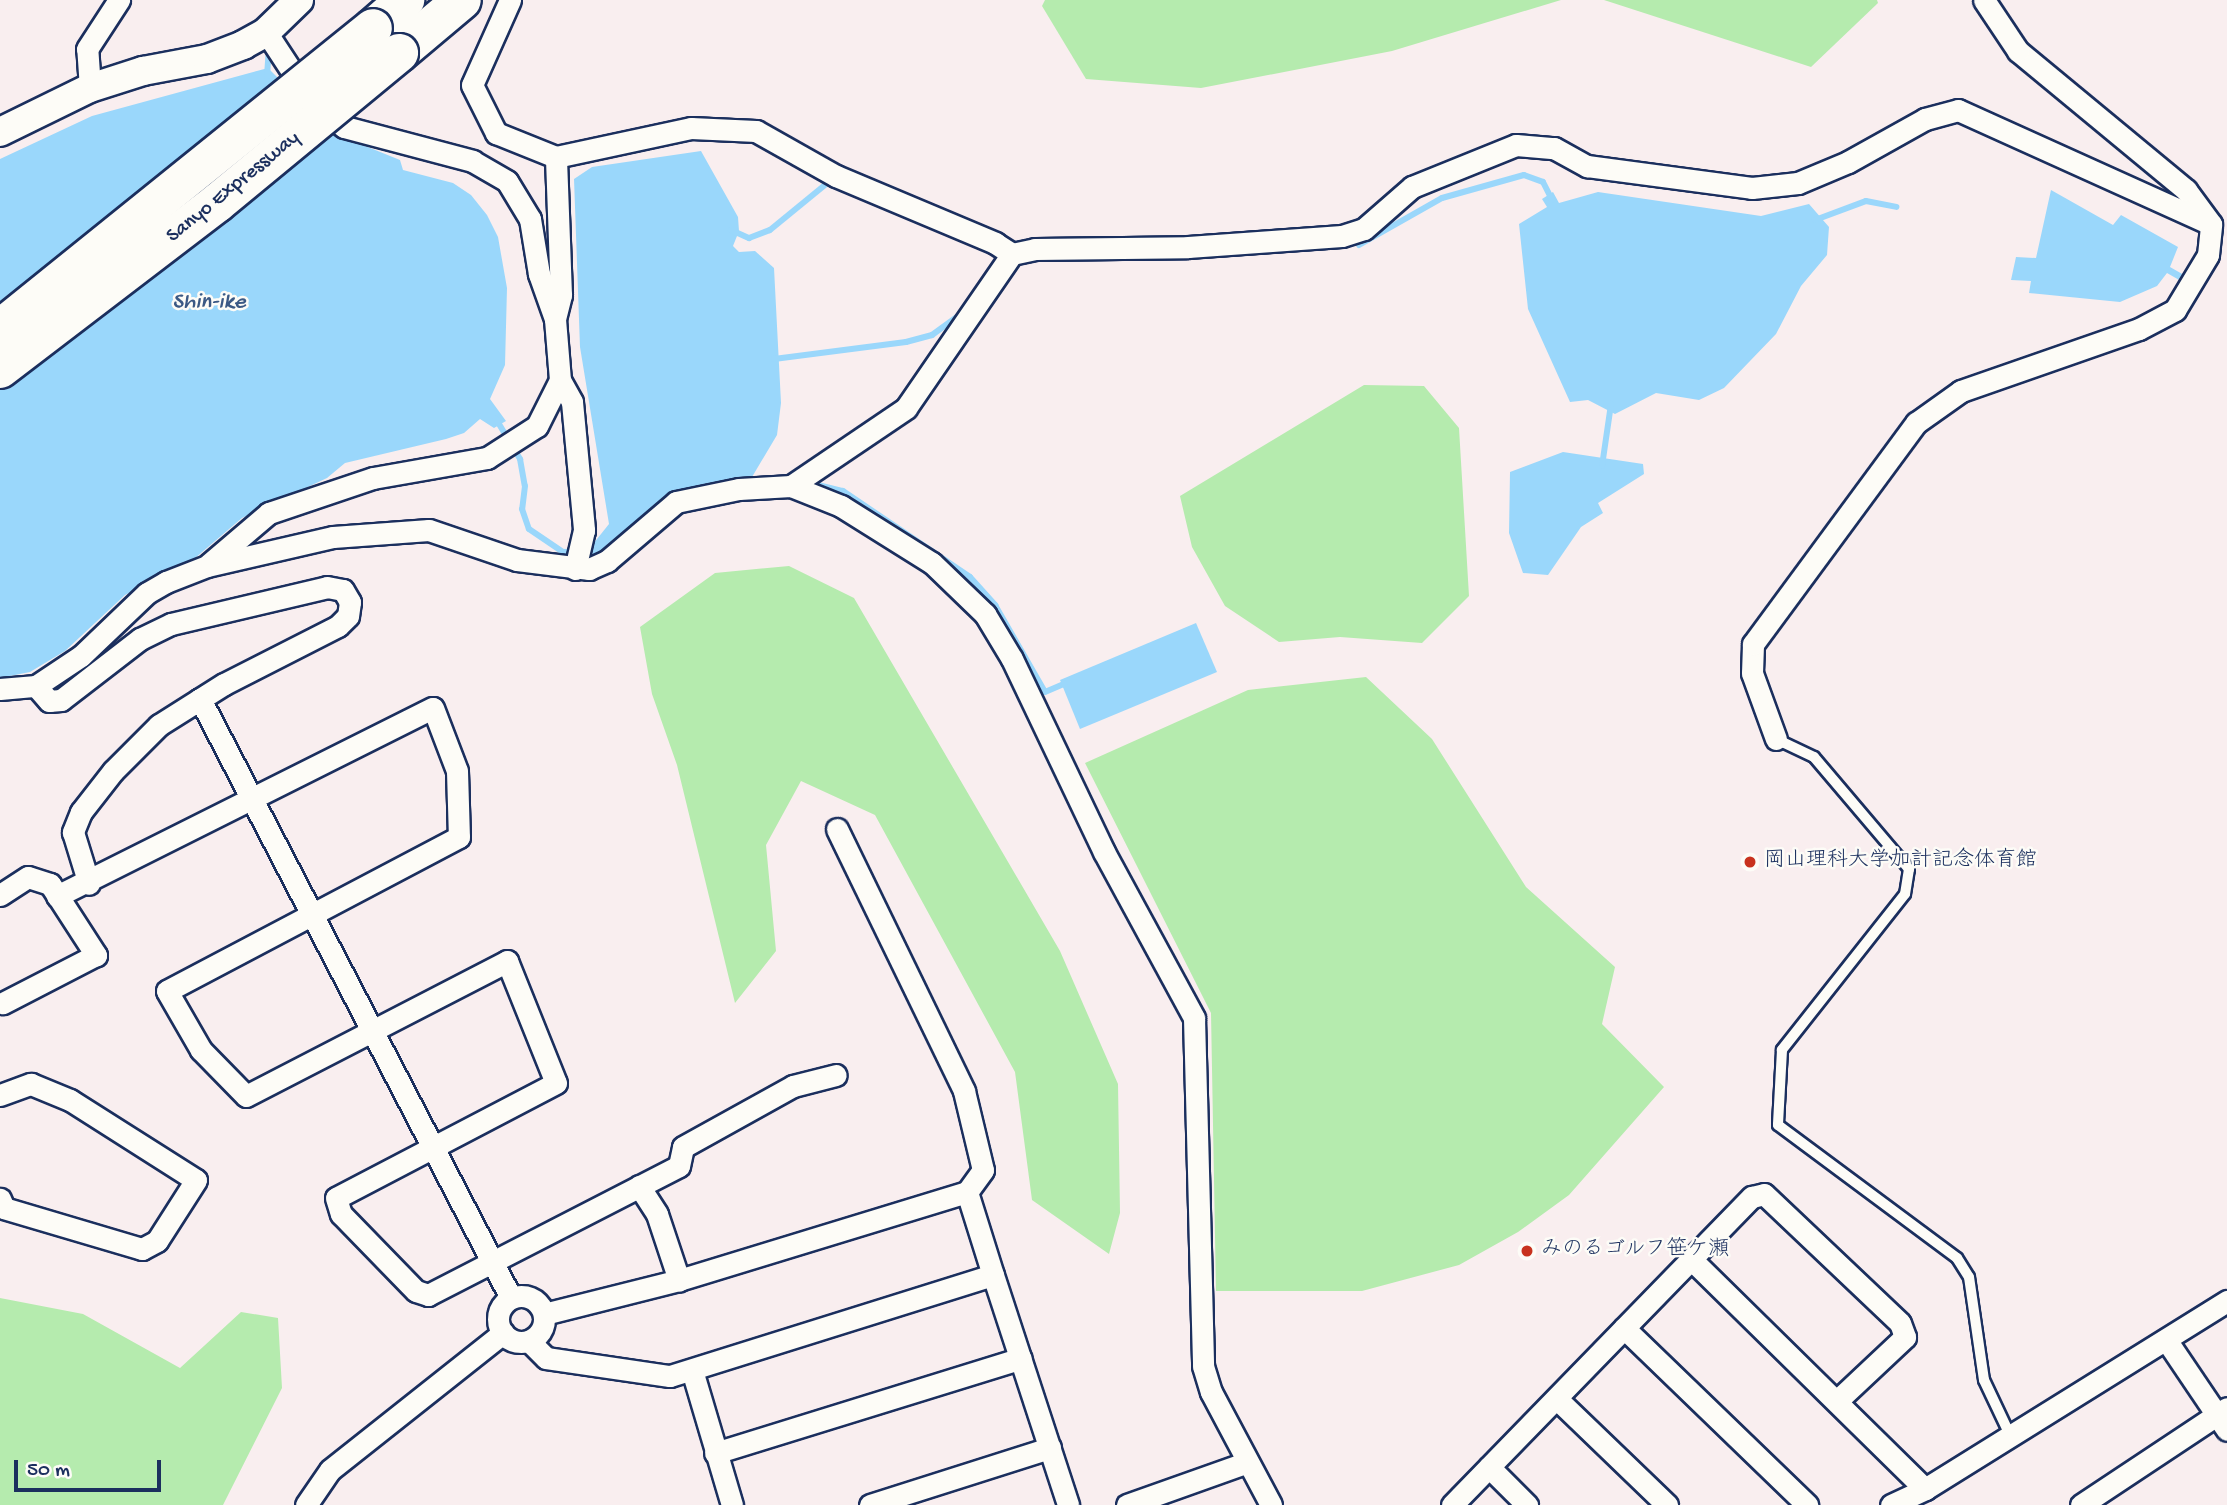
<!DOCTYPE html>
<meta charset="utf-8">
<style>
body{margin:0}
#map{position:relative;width:2227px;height:1505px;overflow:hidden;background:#f9eeef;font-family:"Gochi Hand","Klee One",sans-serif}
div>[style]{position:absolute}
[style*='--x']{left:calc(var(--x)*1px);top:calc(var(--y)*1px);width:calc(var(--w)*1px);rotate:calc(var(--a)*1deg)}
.green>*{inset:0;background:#b5ebae}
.water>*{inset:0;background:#9ad7fb}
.stream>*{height:6px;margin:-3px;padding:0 3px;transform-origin:3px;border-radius:3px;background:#9ad7fb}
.roads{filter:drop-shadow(2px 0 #1b2f5e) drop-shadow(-2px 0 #1b2f5e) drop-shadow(0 2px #1b2f5e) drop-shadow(0 -2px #1b2f5e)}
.service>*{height:10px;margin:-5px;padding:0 5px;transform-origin:5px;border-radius:5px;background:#fdfcf7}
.minor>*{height:21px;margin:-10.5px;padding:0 10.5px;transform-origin:10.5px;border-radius:10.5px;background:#fdfcf7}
.minor>.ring{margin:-10.5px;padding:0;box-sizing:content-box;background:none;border:21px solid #fdfcf7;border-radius:50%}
.tertiary>*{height:28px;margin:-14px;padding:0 14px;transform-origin:14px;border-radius:14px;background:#fdfcf7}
.motorway>*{height:38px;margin:-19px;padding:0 19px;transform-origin:19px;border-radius:19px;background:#fdfcf7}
.bridges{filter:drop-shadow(2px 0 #1b2f5e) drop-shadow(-2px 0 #1b2f5e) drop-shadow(0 2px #1b2f5e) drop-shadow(0 -2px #1b2f5e)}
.motorway-bridge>*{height:38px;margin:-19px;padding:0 19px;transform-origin:19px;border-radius:19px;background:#fdfcf7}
.dots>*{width:19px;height:19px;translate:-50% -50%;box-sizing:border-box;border:4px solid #fdfcf7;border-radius:50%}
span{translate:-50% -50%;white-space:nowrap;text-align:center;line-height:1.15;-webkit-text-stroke:5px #fdfcf7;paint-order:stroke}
.street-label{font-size:21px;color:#1b2f5e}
.poi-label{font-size:21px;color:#1b2f5e}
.left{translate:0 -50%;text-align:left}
.water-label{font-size:23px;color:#3b5985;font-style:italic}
.scale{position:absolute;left:14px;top:1460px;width:147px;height:32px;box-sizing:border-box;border:4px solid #1b2f5e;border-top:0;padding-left:9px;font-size:21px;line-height:24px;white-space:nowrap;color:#1b2f5e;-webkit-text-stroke:5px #fdfcf7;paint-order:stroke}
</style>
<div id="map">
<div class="green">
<i style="clip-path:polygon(1045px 0,1561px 0,1392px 51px,1201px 88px,1086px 79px,1042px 6px)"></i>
<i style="clip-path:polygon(1604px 0,1877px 0,1878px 3px,1811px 67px)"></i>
<i style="clip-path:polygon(1364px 385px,1424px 386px,1459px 428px,1469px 596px,1422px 643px,1340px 637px,1279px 642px,1225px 606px,1192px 547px,1180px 496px)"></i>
<i style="clip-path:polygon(789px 566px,854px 598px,1060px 951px,1118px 1084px,1120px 1213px,1109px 1254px,1032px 1200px,1015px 1072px,875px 815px,801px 781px,766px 845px,776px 951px,735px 1003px,677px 765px,652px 694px,640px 627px,715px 573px)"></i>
<i style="clip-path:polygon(1366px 677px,1432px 739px,1526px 887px,1615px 967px,1602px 1024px,1664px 1087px,1569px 1195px,1518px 1232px,1459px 1265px,1362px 1291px,1216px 1291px,1211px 1013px,1085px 763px,1248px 690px)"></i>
<i style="clip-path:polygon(0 1298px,83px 1314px,180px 1368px,241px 1312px,278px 1318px,282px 1388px,223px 1505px,0 1505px)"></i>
</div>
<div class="water">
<i style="clip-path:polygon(268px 68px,333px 133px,400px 160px,403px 170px,453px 183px,471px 195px,487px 215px,498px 237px,507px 288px,505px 365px,490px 399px,506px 421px,494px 428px,480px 419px,464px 433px,446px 439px,345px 463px,327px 478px,242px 518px,194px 559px,125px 595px,65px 651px,30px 672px,0 678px,0 159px,92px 116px)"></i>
<i style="clip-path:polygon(701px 151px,738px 217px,739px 231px,733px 246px,739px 252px,755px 251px,774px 268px,781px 403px,777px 435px,752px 477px,671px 497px,640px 517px,593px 562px,589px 549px,609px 524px,580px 347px,574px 179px,592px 167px)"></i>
<i style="clip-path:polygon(2051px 190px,2113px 225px,2121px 215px,2178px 247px,2170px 267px,2184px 275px,2181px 281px,2167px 273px,2157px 286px,2120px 302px,2029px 293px,2031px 281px,2011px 280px,2016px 257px,2036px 258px)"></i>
<i style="clip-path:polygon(1553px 192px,1559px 203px,1598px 192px,1761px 216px,1809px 204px,1829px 227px,1827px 255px,1801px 286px,1776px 334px,1724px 388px,1699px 400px,1656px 393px,1615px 414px,1588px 400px,1570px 402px,1528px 309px,1519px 224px,1547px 207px,1542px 199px)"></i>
<i style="clip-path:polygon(1563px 452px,1643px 464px,1644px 474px,1598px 503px,1603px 513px,1581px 527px,1548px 575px,1523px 573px,1509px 533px,1510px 472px)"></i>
<i style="clip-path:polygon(1196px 623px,1217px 672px,1080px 729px,1060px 680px)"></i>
</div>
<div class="stream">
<i style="--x:267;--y:76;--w:26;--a:-86"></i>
<i style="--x:1815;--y:220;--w:54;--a:-20.4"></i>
<i style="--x:1866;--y:201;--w:31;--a:11"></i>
<i style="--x:731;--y:230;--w:20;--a:24"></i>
<i style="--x:749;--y:238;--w:22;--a:-21"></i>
<i style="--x:770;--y:230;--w:71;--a:-39.3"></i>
<i style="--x:1359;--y:245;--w:95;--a:-29.5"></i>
<i style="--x:1442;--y:198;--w:85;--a:-15.7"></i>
<i style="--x:1524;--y:175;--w:20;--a:20"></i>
<i style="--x:1543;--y:182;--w:20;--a:63"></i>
<i style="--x:774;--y:359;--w:133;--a:-7.3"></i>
<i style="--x:906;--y:342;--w:27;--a:-15"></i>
<i style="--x:932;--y:335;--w:32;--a:-36"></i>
<i style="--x:496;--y:419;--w:47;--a:59"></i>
<i style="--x:520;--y:459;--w:27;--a:80"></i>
<i style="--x:525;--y:486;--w:23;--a:97"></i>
<i style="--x:522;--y:509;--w:21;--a:71"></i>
<i style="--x:529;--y:529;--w:41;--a:34.1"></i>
<i style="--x:563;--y:552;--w:35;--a:-2"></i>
<i style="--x:1602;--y:466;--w:63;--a:-81.7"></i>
<i style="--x:814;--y:484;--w:30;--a:14"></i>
<i style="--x:843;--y:491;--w:153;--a:34.1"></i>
<i style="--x:970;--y:577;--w:38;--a:48"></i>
<i style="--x:995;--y:605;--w:100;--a:60.1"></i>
<i style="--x:1045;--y:692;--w:21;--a:-23"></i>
</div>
<div class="roads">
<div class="service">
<i style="--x:1776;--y:739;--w:42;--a:25.3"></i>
<i style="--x:1814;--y:757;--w:147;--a:49.7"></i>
<i style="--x:1909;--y:869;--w:25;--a:99"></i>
<i style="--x:1905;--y:894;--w:199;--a:128.3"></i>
<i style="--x:1782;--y:1050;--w:75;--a:93.1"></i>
<i style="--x:1778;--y:1125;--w:223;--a:36.6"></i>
<i style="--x:1957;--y:1258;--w:22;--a:58"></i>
<i style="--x:1969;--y:1277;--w:104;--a:81.7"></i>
<i style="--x:1984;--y:1380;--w:61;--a:64.7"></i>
</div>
<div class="minor">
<i style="--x:510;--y:0;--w:93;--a:114.1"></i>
<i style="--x:472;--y:85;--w:54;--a:63.4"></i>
<i style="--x:496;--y:133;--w:65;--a:21.8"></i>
<i style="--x:556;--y:157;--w:138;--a:-12.1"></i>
<i style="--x:691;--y:128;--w:65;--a:2.6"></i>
<i style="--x:756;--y:131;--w:92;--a:29.4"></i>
<i style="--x:836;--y:176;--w:173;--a:22.8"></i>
<i style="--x:995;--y:243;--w:20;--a:33"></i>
<i style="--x:90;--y:88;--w:39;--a:-94"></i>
<i style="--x:87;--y:49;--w:59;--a:-56.9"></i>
<i style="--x:555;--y:319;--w:25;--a:-76"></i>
<i style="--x:561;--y:295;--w:138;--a:-92.1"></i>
<i style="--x:560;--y:380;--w:25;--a:61"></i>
<i style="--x:572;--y:402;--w:129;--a:84.6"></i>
<i style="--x:584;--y:530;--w:40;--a:103"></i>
<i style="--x:791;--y:486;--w:139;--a:-34.1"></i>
<i style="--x:906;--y:408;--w:187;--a:-55.5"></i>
<i style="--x:1012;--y:254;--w:24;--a:-12"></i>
<i style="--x:1035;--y:249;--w:153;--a:-0.7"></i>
<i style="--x:1188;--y:247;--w:154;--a:-4.1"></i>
<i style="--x:1342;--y:236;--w:23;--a:-18"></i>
<i style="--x:1364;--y:229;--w:64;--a:-41.2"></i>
<i style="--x:1412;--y:187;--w:112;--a:-22"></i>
<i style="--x:1516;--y:145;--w:38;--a:5"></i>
<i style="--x:1554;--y:148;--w:38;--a:29"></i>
<i style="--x:1587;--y:166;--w:166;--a:7.6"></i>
<i style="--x:1752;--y:188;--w:46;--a:-6.2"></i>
<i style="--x:1798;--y:183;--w:54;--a:-22.8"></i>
<i style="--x:1848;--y:162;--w:88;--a:-29.2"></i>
<i style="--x:1925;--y:119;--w:34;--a:-15"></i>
<i style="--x:1958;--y:110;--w:277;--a:24.3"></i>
<i style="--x:209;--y:564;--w:79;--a:-40.4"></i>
<i style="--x:269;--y:513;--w:110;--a:-18.6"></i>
<i style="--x:373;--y:478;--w:116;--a:-10"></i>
<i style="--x:487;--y:458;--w:59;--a:-32.6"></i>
<i style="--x:537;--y:426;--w:51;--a:-63.4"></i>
<i style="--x:560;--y:380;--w:61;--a:-94.7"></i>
<i style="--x:555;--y:319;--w:48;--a:-109.6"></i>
<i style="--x:539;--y:274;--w:56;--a:-99.3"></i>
<i style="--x:530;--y:219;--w:44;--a:-121.2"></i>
<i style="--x:507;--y:181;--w:39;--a:-150"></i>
<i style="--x:473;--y:161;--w:133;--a:-165.2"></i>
<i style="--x:344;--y:127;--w:41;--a:-142"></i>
<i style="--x:312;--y:102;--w:84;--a:-123.3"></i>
<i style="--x:36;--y:686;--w:20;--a:49"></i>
<i style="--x:49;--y:701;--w:12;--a:-5"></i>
<i style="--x:61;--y:700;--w:100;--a:-37.7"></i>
<i style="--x:140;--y:639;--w:34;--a:-26"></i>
<i style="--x:171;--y:624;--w:160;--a:-13.3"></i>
<i style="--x:327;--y:587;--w:16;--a:11"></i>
<i style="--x:343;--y:590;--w:14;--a:60"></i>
<i style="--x:350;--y:602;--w:14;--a:98"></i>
<i style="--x:348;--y:616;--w:14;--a:135"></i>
<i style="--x:338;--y:626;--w:128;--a:153"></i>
<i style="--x:224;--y:684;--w:77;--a:147.8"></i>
<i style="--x:159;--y:725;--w:65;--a:135"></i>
<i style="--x:113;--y:771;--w:52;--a:128"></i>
<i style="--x:81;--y:812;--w:22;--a:112"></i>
<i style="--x:73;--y:832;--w:54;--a:72.9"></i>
<i style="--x:0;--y:689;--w:36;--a:-5"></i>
<i style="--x:36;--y:686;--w:54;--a:-33.7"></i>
<i style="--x:81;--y:656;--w:91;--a:-43.7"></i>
<i style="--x:147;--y:593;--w:22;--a:-30"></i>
<i style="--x:166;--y:582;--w:44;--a:-21.3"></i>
<i style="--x:207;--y:566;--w:129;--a:-13"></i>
<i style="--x:333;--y:537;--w:96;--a:-4.2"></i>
<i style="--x:429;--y:530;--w:93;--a:18.8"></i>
<i style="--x:517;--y:560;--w:73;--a:7.1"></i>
<i style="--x:589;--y:569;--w:20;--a:-24"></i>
<i style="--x:607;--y:561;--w:91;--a:-40.5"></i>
<i style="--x:676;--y:502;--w:64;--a:-11.7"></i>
<i style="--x:739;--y:489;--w:52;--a:-3.3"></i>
<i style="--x:791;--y:486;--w:54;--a:21.8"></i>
<i style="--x:841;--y:506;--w:107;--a:32.1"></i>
<i style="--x:932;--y:563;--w:74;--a:43.9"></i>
<i style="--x:985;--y:614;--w:52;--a:59"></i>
<i style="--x:1012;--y:659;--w:214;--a:64.5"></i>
<i style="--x:1104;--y:852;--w:189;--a:61.5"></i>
<i style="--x:1194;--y:1018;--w:348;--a:88.5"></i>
<i style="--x:1203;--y:1366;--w:27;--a:73"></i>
<i style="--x:1211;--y:1392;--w:128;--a:62"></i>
<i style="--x:200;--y:699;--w:675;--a:62.56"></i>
<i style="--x:1776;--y:739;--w:70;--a:-110"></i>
<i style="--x:1752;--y:673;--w:29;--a:-88"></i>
<i style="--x:1753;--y:644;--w:275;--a:-53.6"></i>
<i style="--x:1916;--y:423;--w:55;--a:-35.4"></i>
<i style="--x:1961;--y:391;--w:188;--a:-19.2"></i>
<i style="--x:2139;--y:329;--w:41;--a:-27.8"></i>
<i style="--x:2175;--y:310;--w:64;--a:-59"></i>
<i style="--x:2208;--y:255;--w:31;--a:-84"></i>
<i style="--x:2211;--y:224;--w:42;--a:-126.3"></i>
<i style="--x:2186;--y:190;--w:218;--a:-140.4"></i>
<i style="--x:2018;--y:51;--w:61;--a:-123.7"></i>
<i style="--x:837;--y:829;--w:291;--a:64.1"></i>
<i style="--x:964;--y:1091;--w:81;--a:76.5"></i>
<i style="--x:983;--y:1170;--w:27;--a:126"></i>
<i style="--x:967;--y:1192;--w:87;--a:72.6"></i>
<i style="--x:0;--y:895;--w:33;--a:-33"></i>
<i style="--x:28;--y:877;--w:23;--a:18"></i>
<i style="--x:50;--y:884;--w:85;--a:57.1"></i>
<i style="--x:96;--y:955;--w:105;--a:152.7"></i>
<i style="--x:57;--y:896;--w:420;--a:-26.6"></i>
<i style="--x:433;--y:708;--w:67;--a:69.1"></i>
<i style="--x:457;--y:771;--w:66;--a:88.3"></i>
<i style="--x:459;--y:837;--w:330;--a:152.2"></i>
<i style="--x:167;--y:991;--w:68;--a:60"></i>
<i style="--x:201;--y:1050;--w:64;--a:45.6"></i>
<i style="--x:246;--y:1096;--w:294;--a:-27.3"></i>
<i style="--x:507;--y:961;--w:131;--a:68.1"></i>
<i style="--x:556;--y:1083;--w:248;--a:152.4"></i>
<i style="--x:336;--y:1198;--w:17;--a:73"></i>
<i style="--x:341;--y:1214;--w:107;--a:45.8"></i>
<i style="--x:416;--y:1291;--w:13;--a:18"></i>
<i style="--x:428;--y:1295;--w:282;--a:-27.2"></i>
<i style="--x:679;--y:1166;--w:19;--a:-78"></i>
<i style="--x:683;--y:1147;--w:126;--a:-29"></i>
<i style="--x:793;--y:1086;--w:44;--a:-14.3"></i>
<i style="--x:0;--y:1095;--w:33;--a:-20"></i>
<i style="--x:31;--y:1084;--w:42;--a:22.3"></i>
<i style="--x:70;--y:1100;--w:149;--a:32.4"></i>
<i style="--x:196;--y:1180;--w:72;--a:122.6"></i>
<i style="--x:157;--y:1241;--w:17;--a:152"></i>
<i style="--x:142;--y:1249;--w:144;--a:-163.5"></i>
<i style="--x:4;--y:1208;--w:10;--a:-114"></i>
<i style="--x:639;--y:1186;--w:33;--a:57"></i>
<i style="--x:657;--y:1214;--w:70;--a:71.6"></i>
<i style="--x:1692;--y:1260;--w:327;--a:44.5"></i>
<i class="ring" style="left:498px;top:1296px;width:25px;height:25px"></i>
<i style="--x:544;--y:1314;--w:139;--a:-14.1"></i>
<i style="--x:679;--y:1280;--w:301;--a:-17"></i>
<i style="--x:1624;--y:1328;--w:255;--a:44"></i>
<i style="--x:529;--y:1341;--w:24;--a:45"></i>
<i style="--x:546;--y:1358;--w:125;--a:8.3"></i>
<i style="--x:670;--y:1376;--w:338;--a:-17.4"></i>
<i style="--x:993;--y:1275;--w:242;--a:71.9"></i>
<i style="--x:2167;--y:1341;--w:107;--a:56"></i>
<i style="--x:692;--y:1370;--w:141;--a:73.5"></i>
<i style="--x:1557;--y:1399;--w:153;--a:43.9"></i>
<i style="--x:715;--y:1453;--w:320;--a:-17.2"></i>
<i style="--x:1489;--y:1467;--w:54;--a:45"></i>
<i style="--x:306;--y:1505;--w:42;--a:-55.6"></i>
<i style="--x:330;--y:1470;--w:221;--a:-38.4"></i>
<i style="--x:870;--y:1505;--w:189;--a:-17.6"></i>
<i style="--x:1127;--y:1505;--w:128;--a:-19.6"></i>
<i style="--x:1452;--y:1505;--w:430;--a:-45.8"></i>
<i style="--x:1752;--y:1197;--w:12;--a:-14"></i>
<i style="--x:1764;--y:1194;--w:187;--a:43.5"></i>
<i style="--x:1900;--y:1323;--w:15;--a:70"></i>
<i style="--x:1905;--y:1337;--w:92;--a:136.8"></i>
<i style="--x:1891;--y:1505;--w:38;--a:-25"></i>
<i style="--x:1925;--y:1489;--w:356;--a:-31.9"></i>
<i style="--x:2081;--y:1505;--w:175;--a:-33.6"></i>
</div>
<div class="tertiary">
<i style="--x:0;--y:132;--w:100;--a:-26.1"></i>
<i style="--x:90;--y:88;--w:56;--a:-17.8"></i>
<i style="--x:143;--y:71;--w:65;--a:-10.6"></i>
<i style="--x:207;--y:59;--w:39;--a:-21"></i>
<i style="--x:243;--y:45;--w:26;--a:-29"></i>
<i style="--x:266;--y:32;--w:46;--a:-44.1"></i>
</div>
<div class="motorway">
<i style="--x:373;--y:28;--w:43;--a:-41.2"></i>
<i style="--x:399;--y:53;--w:82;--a:-40.1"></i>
</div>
</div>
<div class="bridges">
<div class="motorway-bridge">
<i style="--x:0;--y:329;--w:479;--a:-38.9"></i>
<i style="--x:0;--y:369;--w:273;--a:-37.4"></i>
<i style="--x:217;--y:203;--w:236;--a:-39.5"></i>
</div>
</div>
<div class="dots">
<i style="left:1750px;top:862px;background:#c8321e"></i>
<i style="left:1527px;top:1251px;background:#c8321e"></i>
</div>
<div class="street-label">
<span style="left:234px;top:188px;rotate:-39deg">Sanyo Expressway</span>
</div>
<div class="poi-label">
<span class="left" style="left:1764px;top:862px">岡山理科大学加計記念体育館</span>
<span class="left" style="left:1541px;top:1251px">みのるゴルフ笹ケ瀬</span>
</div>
<div class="water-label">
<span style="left:209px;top:303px">Shin-ike</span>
</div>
<div class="scale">50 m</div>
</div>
